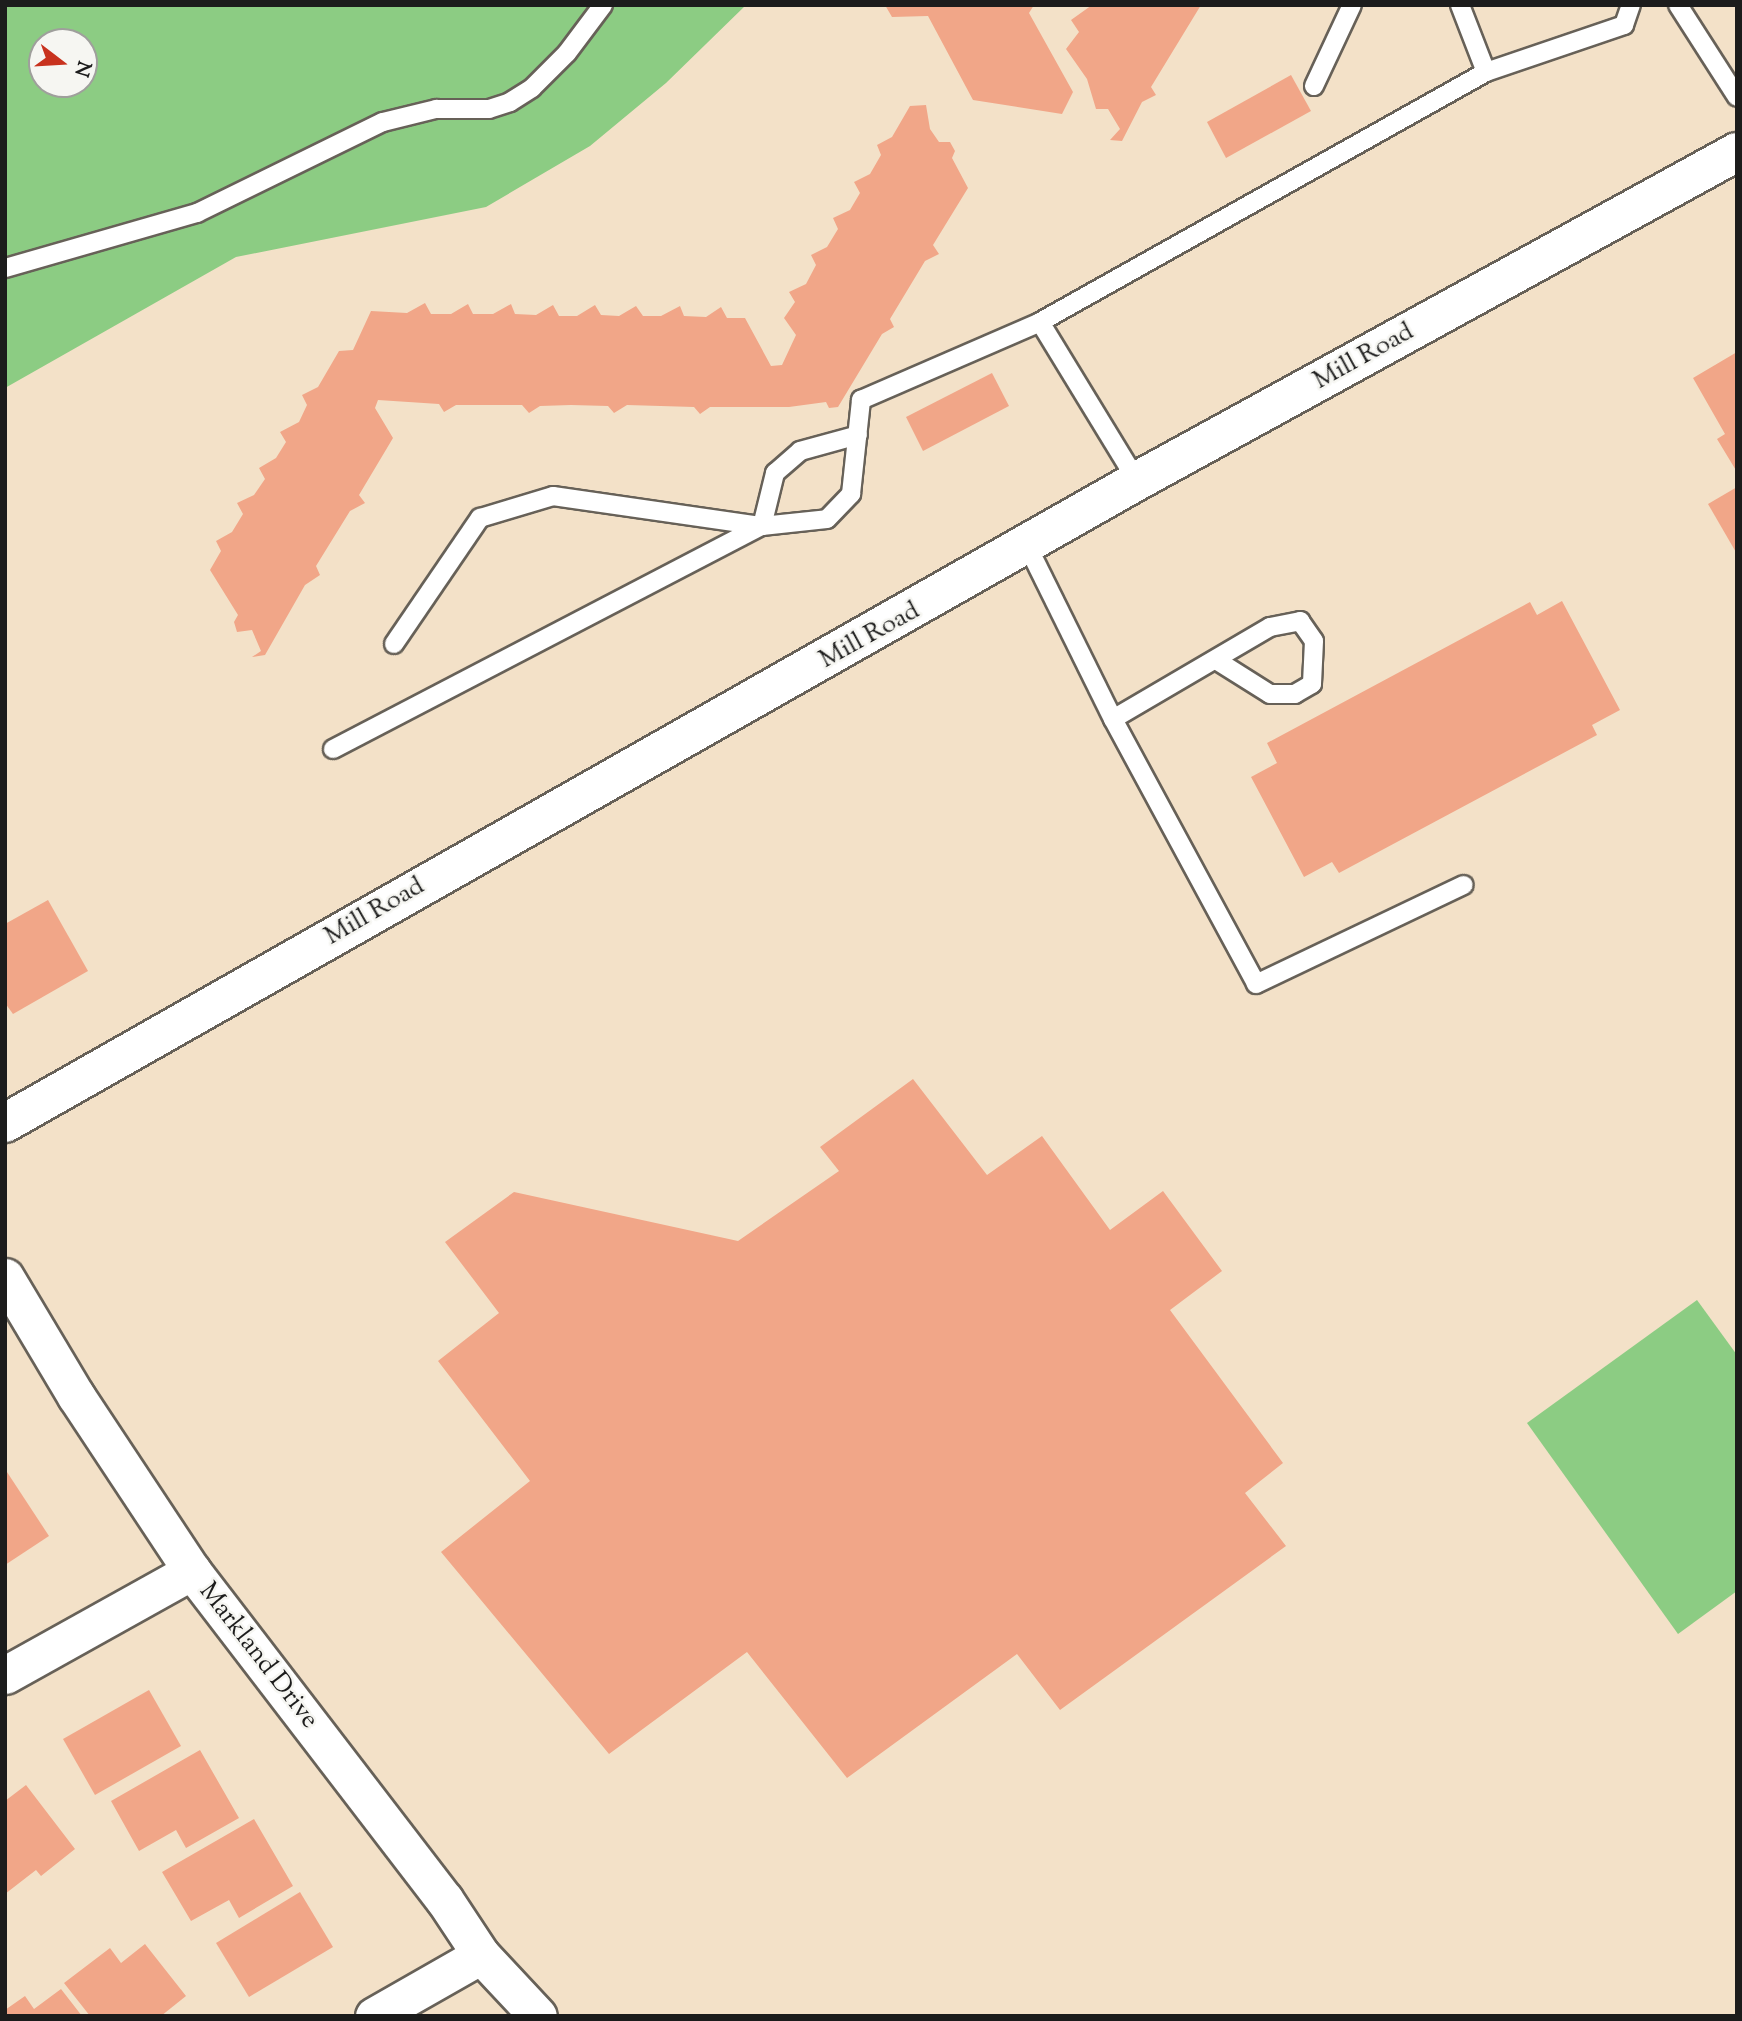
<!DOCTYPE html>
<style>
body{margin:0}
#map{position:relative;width:1742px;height:2021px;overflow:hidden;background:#f3e1c8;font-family:"Sorts Mill Goudy",serif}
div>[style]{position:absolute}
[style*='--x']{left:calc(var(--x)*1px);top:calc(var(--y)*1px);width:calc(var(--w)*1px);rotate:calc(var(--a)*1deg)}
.green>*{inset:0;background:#8ccc83}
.building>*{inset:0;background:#f1a688}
.roads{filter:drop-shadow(2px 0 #676158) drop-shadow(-2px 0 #676158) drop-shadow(0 2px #676158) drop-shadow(0 -2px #676158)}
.service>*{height:18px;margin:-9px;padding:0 9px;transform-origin:9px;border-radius:9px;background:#fff}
.minor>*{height:37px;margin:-18.5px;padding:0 18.5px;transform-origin:18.5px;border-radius:18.5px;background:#fff}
.tertiary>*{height:38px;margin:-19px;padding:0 19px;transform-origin:19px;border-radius:19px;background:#fff}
span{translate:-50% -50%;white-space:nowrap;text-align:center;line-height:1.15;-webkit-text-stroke:5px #f6f6f2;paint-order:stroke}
.street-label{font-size:26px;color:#1c1c1c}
.frame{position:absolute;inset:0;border:7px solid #1c1c1c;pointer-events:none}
.north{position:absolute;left:28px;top:28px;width:70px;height:70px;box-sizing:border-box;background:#f6f6f2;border:2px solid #9f9f9c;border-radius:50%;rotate:107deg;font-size:19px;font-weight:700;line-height:28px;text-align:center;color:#1c1c1c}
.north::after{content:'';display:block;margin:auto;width:24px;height:32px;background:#c8321e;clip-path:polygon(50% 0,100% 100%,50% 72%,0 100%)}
</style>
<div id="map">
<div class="green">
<i style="clip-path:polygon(evenodd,5px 5px,746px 5px,666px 83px,590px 146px,486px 207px,236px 257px,5px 388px,5px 5px,42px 42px,84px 42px,84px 84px,42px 84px,42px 42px)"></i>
<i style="clip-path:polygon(1697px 1300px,1737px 1355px,1737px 1591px,1678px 1634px,1527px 1423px)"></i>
</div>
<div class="building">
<i style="clip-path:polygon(885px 5px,1034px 5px,1029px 13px,1073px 92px,1062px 114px,973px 100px,928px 16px,892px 17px)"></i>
<i style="clip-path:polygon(1092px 5px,1201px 5px,1151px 87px,1156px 95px,1142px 102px,1122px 141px,1110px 140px,1120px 129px,1108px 109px,1096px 109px,1087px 79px,1066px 49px,1079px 32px,1071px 20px)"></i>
<i style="clip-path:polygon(1291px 75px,1311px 111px,1226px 158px,1207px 122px)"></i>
<i style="clip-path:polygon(926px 105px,930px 129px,939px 142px,950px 142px,955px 151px,952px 158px,968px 188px,933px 245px,939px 254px,925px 261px,890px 319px,894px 327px,882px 334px,838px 407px,829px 408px,826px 402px,789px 407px,710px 407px,700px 414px,694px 407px,627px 405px,614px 413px,608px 406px,571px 405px,540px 406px,529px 413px,522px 405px,456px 405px,444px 412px,439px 404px,378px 400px,375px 408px,393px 438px,359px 495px,365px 503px,350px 511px,316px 566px,320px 575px,305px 585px,265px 655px,252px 657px,261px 651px,252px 630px,237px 632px,234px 622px,238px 615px,210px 570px,221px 551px,216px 541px,232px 532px,243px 514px,237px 503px,254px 495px,265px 479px,259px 468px,276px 458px,286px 442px,280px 432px,299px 422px,307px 405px,302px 395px,318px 387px,339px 351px,353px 350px,371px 311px,407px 313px,425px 303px,431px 314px,451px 314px,468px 304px,473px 314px,493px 314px,511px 304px,515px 314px,536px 315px,553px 305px,559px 316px,577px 316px,595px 305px,601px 315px,619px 316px,636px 306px,643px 316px,661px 316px,680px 306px,684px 316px,706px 317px,721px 307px,727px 318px,745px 318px,771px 366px,782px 365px,796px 335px,784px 318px,795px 302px,789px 292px,806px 284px,816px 265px,811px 255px,827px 247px,838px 229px,833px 218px,850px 210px,860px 193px,854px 182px,870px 174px,881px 155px,877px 145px,892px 137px,910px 106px)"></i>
<i style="clip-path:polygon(1737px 352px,1737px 472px,1717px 439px,1725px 434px,1693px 378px)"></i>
<i style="clip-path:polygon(992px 373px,1009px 406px,923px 451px,906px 417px)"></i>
<i style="clip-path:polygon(1737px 487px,1737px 554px,1708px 504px)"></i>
<i style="clip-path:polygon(1562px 601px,1620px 710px,1592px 725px,1597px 735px,1339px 873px,1332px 862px,1304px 877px,1251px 777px,1277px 763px,1267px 743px,1530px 602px,1537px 615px)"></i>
<i style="clip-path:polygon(48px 900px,88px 971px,13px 1014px,5px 1003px,5px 924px)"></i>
<i style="clip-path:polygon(913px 1079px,987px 1175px,1042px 1136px,1110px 1230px,1163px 1191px,1222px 1271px,1170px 1310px,1283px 1463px,1245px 1493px,1286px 1546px,1060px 1710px,1017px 1654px,847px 1778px,747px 1652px,609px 1754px,441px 1552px,530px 1481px,438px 1361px,499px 1313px,445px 1242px,514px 1192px,738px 1241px,839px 1171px,820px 1147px)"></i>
<i style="clip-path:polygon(5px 1469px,49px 1536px,5px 1565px)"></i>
<i style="clip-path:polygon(149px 1690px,181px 1746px,95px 1795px,63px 1739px)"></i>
<i style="clip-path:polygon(200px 1750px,239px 1818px,186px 1848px,176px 1830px,139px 1851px,111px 1801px)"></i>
<i style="clip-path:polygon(26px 1785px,75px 1849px,41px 1876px,36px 1870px,5px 1894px,5px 1801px)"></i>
<i style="clip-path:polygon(254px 1819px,293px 1886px,239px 1918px,229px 1900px,191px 1921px,162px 1872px)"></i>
<i style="clip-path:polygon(300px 1892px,333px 1947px,249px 1997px,216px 1943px)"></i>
<i style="clip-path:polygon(145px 1944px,186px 1996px,161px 2016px,90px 2016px,64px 1983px,110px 1948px,121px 1963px)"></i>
<i style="clip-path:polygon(61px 1989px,82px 2016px,5px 2016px,5px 2010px,25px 1996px,34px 2009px)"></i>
</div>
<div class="roads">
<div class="service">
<i style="--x:1460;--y:5;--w:72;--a:68.8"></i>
<i style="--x:1678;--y:5;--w:109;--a:57.3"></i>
<i style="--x:1314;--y:86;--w:89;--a:-64.9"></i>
<i style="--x:5;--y:268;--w:200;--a:-16"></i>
<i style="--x:197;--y:213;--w:207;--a:-26.1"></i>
<i style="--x:383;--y:122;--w:55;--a:-13.8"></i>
<i style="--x:436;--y:109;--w:53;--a:0"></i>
<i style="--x:489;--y:109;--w:22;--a:-18"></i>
<i style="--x:510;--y:102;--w:26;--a:-32"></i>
<i style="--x:532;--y:88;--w:49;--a:-45"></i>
<i style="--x:567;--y:53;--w:60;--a:-53.1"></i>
<i style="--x:1137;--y:481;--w:186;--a:-121.4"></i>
<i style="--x:1040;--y:322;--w:511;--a:-29.27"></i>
<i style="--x:1486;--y:72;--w:146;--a:-18.8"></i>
<i style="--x:1624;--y:25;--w:21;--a:-71"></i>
<i style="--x:1028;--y:547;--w:192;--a:63.7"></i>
<i style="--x:1113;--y:719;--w:301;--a:61.6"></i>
<i style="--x:1256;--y:984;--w:230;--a:-25.5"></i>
<i style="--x:394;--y:644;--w:153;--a:-55.7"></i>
<i style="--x:480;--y:518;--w:76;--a:-16.8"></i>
<i style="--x:553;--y:496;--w:211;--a:8.2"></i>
<i style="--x:762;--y:526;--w:55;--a:-76.2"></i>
<i style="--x:775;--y:473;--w:33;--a:-41"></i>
<i style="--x:800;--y:451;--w:60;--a:-15.4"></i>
<i style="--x:1113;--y:719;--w:182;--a:-30.4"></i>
<i style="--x:1270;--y:627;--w:31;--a:-11"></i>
<i style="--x:1300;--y:621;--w:24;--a:55"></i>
<i style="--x:1314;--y:641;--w:43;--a:92.7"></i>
<i style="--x:1312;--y:684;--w:20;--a:150"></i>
<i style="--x:1295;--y:694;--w:25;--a:180"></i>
<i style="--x:1270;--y:694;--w:64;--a:-147.8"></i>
<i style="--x:333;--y:749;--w:483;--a:-27.5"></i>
<i style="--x:762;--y:526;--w:65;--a:-6.1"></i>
<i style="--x:827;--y:519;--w:35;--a:-46"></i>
<i style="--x:851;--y:494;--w:95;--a:-83.9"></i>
<i style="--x:861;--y:400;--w:195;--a:-23.5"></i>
</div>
<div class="minor">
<i style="--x:5;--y:1277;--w:139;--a:59.2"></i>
<i style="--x:76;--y:1396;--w:210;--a:56.5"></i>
<i style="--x:192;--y:1571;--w:414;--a:52.5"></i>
<i style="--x:444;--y:1899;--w:67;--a:56.5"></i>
<i style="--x:481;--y:1955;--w:83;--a:46.9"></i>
<i style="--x:5;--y:1675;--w:214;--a:-29.1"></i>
<i style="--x:374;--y:2016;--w:123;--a:-29.7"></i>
</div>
<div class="tertiary">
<i style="--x:5;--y:1123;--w:1301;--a:-29.56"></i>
<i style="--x:1137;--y:481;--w:684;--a:-28.74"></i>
</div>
</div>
<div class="street-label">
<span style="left:1364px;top:357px;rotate:-29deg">Mill Road</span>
<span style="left:870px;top:636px;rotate:-29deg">Mill Road</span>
<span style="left:375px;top:912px;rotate:-30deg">Mill Road</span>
<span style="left:258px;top:1656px;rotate:52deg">Markland Drive</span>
</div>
<div class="frame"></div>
<div class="north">N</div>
</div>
